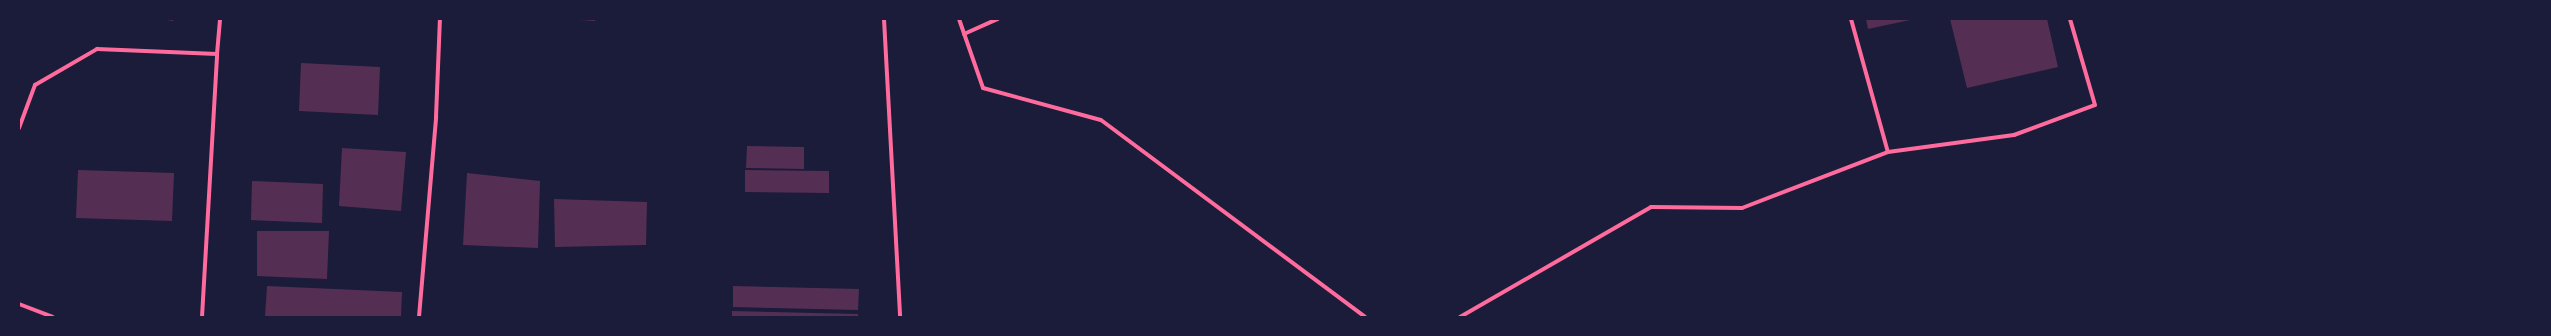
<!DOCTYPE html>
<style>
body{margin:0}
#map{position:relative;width:2551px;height:336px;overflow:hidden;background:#1b1b3a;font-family:"Source Sans 3",sans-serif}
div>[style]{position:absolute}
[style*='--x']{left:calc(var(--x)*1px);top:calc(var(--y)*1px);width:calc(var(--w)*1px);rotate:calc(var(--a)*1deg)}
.building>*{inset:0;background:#542f53}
.minor>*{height:4px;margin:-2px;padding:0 2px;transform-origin:2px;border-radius:2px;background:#ff6b9d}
span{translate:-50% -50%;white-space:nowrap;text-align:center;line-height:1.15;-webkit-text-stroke:3.5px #1b1b3a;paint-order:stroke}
.frame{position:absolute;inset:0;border:20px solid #1b1b3a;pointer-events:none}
</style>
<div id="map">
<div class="building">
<i style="clip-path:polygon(161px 19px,173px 19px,173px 21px)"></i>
<i style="clip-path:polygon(580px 19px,595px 19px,595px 21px,580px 20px)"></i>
<i style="clip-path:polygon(1866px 19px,1910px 19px,1910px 20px,1868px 29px)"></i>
<i style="clip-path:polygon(1950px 19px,2047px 19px,2058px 67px,1967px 88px)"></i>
<i style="clip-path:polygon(301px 63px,380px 67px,378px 115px,299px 111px)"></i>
<i style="clip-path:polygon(747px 146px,804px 147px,804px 169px,746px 168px)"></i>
<i style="clip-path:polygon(342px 148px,406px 152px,401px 211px,339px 206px)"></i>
<i style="clip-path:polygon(78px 170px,174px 173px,172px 221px,76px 218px)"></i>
<i style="clip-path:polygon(745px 170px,829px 171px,829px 193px,745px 192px)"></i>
<i style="clip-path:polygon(467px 173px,540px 181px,538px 248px,463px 245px)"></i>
<i style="clip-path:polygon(252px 181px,323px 184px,322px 223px,251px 220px)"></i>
<i style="clip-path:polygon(554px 199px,647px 202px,646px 245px,555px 247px)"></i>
<i style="clip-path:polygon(257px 231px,329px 231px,327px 279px,257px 276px)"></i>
<i style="clip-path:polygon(267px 286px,402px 292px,401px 317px,265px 317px)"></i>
<i style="clip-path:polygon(733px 286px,859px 289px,858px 310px,733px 307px)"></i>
<i style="clip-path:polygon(732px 311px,858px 314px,858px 317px,732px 317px)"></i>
</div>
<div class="minor">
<i style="--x:884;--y:19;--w:298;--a:86.9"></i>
<i style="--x:959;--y:19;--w:73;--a:70.8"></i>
<i style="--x:983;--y:88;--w:122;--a:15.2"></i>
<i style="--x:1101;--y:120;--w:329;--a:36.7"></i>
<i style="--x:1851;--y:19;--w:138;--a:74.5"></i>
<i style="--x:1888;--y:152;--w:127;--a:-7.7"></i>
<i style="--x:2014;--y:135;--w:86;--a:-20.3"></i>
<i style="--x:2095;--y:105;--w:90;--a:-106.2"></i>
<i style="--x:964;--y:34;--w:37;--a:-24"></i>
<i style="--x:19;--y:128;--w:46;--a:-69.6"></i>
<i style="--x:35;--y:85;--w:72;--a:-30.1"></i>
<i style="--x:97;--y:49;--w:120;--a:2.4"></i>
<i style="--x:217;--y:54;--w:35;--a:-85"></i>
<i style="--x:19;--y:304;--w:36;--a:21"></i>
<i style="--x:202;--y:317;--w:263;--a:-86.7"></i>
<i style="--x:419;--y:317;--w:201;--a:-85.1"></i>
<i style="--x:436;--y:117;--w:98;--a:-87.7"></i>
<i style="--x:1460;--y:317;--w:220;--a:-29.9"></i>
<i style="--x:1651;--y:207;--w:91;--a:0.6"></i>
<i style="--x:1742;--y:208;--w:156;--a:-21"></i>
</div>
<div class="frame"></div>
</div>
